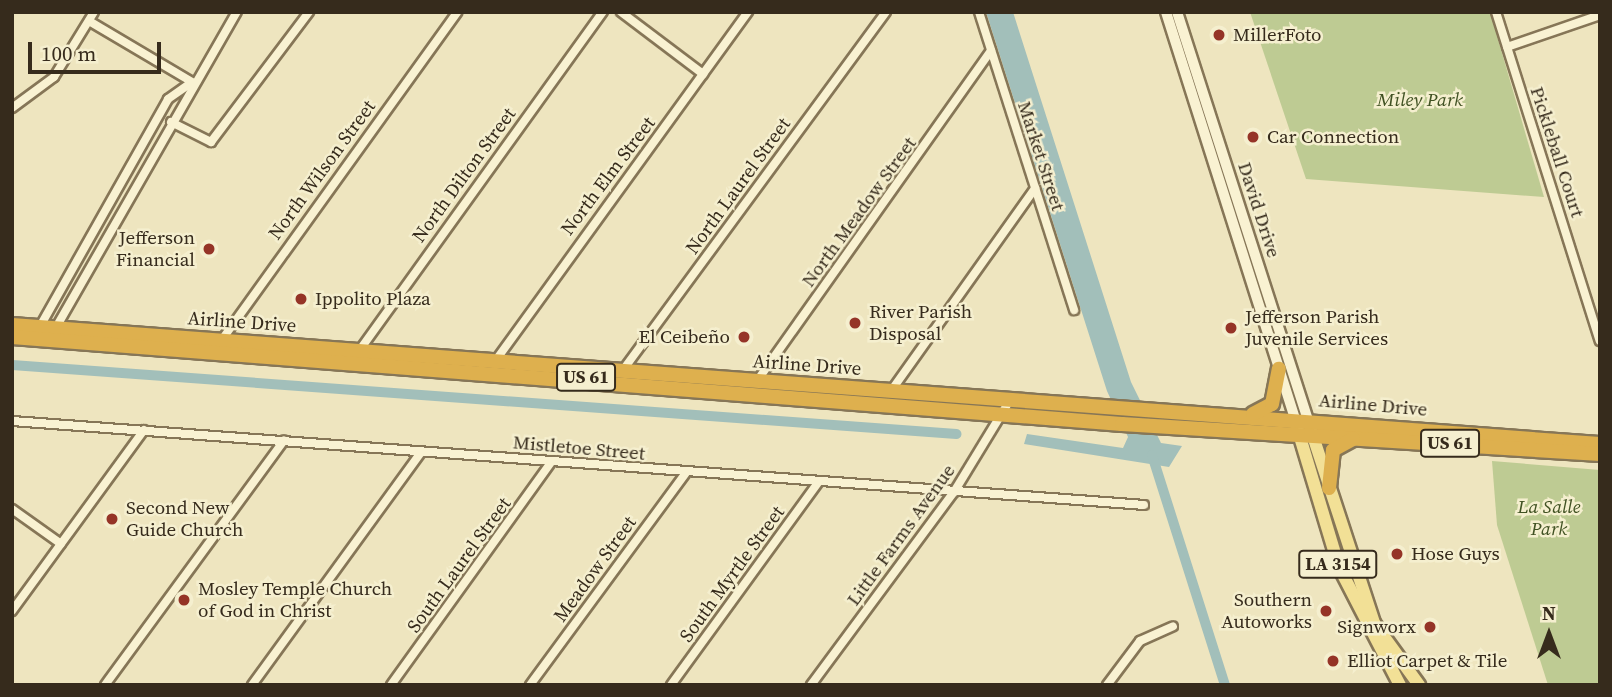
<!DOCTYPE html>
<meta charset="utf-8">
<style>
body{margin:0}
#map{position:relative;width:1612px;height:697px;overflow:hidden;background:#eee5bf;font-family:"Source Serif 4",serif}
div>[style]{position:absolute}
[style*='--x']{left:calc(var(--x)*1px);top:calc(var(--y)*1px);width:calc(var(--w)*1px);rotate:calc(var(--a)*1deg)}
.green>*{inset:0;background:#becb93}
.water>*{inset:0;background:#a2bfba}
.canal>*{height:10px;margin:-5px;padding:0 5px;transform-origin:5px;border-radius:5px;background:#a2bfba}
.roads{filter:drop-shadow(2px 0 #867657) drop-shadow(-2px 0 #867657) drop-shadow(0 2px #867657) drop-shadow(0 -2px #867657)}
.street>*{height:8px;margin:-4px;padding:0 4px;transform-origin:4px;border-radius:4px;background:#f9f2d2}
.secondary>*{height:10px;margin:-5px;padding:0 5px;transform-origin:5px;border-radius:5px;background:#f9f2d2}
.primary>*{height:12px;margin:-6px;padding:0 6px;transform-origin:6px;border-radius:6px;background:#f2e096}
.highway>*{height:14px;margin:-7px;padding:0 7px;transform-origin:7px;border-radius:7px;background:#deb04e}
.dots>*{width:19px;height:19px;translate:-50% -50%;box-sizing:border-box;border:4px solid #f5efcf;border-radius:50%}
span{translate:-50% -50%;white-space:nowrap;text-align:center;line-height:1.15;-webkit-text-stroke:5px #f5efcf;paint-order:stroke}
.shield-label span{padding:2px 5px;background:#f5efcf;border:2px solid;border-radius:5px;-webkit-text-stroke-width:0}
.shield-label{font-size:18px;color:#362b1c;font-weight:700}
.poi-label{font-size:19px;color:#362b1c}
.left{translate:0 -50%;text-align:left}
.right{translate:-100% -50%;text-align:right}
.park-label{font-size:19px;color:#415223;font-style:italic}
.street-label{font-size:19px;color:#362b1c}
.frame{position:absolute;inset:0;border:14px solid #362b1c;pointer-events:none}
.north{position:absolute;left:1514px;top:599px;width:70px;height:70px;-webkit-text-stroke:5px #f5efcf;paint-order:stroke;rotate:0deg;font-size:19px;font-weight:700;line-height:28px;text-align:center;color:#362b1c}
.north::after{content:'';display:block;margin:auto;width:24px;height:32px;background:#362b1c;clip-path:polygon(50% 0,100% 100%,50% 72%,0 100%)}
.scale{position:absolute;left:28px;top:42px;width:133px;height:32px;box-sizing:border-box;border:4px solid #362b1c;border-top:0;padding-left:9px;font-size:21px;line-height:24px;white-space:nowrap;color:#362b1c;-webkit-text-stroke:5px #f5efcf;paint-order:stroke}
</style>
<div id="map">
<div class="green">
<i style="clip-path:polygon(1250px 12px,1490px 12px,1544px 197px,1306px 179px)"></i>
<i style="clip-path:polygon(1492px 461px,1600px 470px,1600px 685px,1548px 685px,1497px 525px)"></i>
</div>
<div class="water">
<i style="clip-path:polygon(986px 12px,1013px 12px,1131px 382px,1161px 443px,1182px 446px,1169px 467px,1024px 444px,1027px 434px,1123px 448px,1128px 437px,1107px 391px)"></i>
</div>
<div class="canal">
<i style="--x:12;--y:365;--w:947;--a:4.18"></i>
<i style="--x:1152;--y:455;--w:241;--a:72.4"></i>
</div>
<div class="roads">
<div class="street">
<i style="--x:621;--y:12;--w:103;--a:37.1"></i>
<i style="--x:979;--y:12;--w:313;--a:72.3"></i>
<i style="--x:1496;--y:12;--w:345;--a:72.5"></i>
<i style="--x:89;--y:21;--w:120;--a:30.6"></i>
<i style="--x:1507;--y:47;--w:98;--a:-19"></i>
<i style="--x:12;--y:108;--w:52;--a:-36.4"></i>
<i style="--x:54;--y:77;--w:76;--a:-58.4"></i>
<i style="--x:171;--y:122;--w:45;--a:26.6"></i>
<i style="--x:211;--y:142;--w:163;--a:-53"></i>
<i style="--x:38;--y:330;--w:265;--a:-60.6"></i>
<i style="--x:168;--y:99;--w:29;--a:-35"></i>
<i style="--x:54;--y:331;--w:368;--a:-60.2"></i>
<i style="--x:221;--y:341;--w:405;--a:-54.3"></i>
<i style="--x:359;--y:351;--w:418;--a:-54.3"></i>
<i style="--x:496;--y:360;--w:430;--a:-54.1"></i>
<i style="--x:623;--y:370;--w:444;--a:-53.7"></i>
<i style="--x:757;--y:381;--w:405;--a:-54.7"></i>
<i style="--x:891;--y:391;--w:249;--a:-54.6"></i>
<i style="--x:12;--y:421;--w:1135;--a:4.24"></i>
<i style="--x:12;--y:509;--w:60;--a:35.5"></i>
<i style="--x:12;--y:611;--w:224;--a:-53.9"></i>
<i style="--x:105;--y:685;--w:303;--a:-53.8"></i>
<i style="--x:252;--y:685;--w:289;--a:-54"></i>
<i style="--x:391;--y:685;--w:274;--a:-54.3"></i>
<i style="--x:530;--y:685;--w:263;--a:-53.7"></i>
<i style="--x:671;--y:685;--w:252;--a:-54"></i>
<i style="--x:811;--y:685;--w:240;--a:-53.5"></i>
<i style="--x:954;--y:492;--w:108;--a:-58.7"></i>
<i style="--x:1107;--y:685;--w:55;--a:-53.1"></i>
<i style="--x:1140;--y:641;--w:36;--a:-24"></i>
</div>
<div class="secondary">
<i style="--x:1166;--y:12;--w:426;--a:72.4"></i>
<i style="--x:1177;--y:12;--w:428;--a:72.2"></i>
</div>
<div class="primary">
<i style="--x:1297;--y:427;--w:146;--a:73.3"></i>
<i style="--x:1339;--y:567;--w:133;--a:62.7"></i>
<i style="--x:1311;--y:430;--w:203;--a:71.9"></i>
<i style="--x:1374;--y:623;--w:77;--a:54"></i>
</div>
<div class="highway">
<i style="--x:12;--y:325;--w:1592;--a:4.29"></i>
<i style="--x:12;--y:337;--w:1113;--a:4.48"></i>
<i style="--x:1122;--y:424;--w:479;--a:3.6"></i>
<i style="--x:1253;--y:414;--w:21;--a:-28"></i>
<i style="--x:1272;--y:404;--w:36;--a:-79"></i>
<i style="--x:1329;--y:488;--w:38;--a:-84"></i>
<i style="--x:1333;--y:450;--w:23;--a:-29"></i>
</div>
</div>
<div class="dots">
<i style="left:1219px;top:35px;background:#953427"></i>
<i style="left:1253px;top:137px;background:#953427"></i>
<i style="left:209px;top:249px;background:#953427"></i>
<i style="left:301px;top:299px;background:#953427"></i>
<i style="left:855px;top:323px;background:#953427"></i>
<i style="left:1231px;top:328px;background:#953427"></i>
<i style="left:744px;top:337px;background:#953427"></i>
<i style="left:112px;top:519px;background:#953427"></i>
<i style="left:1397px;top:554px;background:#953427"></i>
<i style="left:184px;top:600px;background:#953427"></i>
<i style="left:1326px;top:611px;background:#953427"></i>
<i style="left:1430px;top:627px;background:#953427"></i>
<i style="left:1333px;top:661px;background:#953427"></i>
</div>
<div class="shield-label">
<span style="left:586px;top:377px">US 61</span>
<span style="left:1450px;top:443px">US 61</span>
<span style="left:1338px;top:564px">LA 3154</span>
</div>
<div class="poi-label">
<span class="left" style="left:1233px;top:35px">MillerFoto</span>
<span class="left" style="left:1267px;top:137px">Car Connection</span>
<span class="right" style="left:195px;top:249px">Jefferson<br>Financial</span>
<span class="left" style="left:315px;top:299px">Ippolito Plaza</span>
<span class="left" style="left:869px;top:323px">River Parish<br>Disposal</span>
<span class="left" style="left:1245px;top:328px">Jefferson Parish<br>Juvenile Services</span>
<span class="right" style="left:730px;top:337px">El Ceibeño</span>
<span class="left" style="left:126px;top:519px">Second New<br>Guide Church</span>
<span class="left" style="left:1411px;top:554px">Hose Guys</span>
<span class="left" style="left:198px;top:600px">Mosley Temple Church<br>of God in Christ</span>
<span class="right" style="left:1312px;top:611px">Southern<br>Autoworks</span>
<span class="right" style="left:1416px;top:627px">Signworx</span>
<span class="left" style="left:1347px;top:661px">Elliot Carpet &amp; Tile</span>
</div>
<div class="park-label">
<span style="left:1420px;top:100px">Miley Park</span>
<span style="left:1549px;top:518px">La Salle<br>Park</span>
</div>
<div class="street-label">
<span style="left:1557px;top:152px;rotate:72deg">Pickleball Court</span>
<span style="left:1041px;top:156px;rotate:72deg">Market Street</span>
<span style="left:322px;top:170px;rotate:-54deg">North Wilson Street</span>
<span style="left:464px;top:175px;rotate:-54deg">North Dilton Street</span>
<span style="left:608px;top:176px;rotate:-53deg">North Elm Street</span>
<span style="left:738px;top:186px;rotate:-54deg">North Laurel Street</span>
<span style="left:1259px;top:210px;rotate:72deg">David Drive</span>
<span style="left:859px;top:212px;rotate:-54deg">North Meadow Street</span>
<span style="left:242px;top:322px;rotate:4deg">Airline Drive</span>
<span style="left:807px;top:365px;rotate:4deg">Airline Drive</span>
<span style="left:1373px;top:405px;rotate:5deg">Airline Drive</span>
<span style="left:579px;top:448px;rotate:5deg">Mistletoe Street</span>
<span style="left:901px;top:535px;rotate:-54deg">Little Farms Avenue</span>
<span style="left:459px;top:565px;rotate:-54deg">South Laurel Street</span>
<span style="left:595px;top:569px;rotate:-54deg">Meadow Street</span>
<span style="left:732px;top:574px;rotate:-54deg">South Myrtle Street</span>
</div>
<div class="frame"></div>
<div class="north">N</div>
<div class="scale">100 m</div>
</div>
